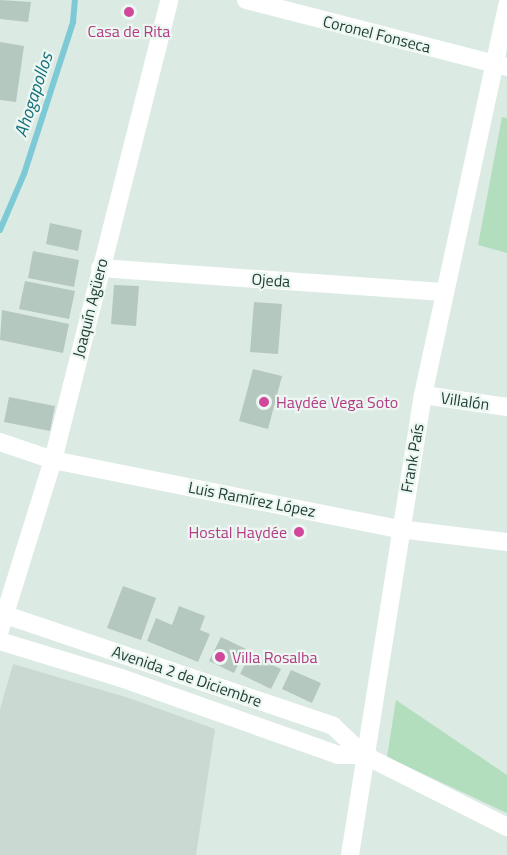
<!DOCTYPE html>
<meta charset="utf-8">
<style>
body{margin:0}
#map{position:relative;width:507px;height:855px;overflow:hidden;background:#dceae4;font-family:"Titillium Web",sans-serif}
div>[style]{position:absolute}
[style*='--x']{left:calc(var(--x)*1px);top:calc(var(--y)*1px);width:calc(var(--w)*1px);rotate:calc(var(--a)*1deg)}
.built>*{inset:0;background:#cadad3}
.green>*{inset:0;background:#b2debd}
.stream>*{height:6px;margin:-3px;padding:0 3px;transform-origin:3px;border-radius:3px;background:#7dcad6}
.building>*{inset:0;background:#b4c8bf}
.street>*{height:18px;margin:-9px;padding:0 9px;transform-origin:9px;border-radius:9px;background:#fff}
.secondary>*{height:18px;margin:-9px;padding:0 9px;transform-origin:9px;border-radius:9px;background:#fff}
.dots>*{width:16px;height:16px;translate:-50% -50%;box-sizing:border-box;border:3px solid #edf7f1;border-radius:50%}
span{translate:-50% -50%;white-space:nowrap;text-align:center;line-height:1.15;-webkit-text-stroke:4.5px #edf7f1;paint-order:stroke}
.hotel-label{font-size:16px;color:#b23c85}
.left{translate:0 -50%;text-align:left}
.right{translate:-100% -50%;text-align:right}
.street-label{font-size:16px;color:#1d3b32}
.water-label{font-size:18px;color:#126c7b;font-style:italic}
</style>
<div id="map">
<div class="built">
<i style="clip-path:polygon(13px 664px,129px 698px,215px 729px,196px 855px,0 855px,0 709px)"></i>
</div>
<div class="green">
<i style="clip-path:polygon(502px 117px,507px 118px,507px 253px,478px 245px)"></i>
<i style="clip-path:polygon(396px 700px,507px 775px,507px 813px,387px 757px)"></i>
</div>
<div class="stream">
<i style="--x:0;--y:230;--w:61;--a:-66.8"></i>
<i style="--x:24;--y:174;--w:160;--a:-72.1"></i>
<i style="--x:73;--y:22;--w:22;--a:-85"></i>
</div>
<div class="building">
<i style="clip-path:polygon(0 0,31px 2px,28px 22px,0 19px)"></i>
<i style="clip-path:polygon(0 42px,24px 46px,16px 102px,0 100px)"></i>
<i style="clip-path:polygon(50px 223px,82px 230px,78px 251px,46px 244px)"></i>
<i style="clip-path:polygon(33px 251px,79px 260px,74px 287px,28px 278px)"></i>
<i style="clip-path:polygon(25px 281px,75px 291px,69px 319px,19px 309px)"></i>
<i style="clip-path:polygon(114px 285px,139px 286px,136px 326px,111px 324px)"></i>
<i style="clip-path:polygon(254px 302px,282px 304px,278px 354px,250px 352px)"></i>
<i style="clip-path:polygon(2px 310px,69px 324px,63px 353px,0 340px)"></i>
<i style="clip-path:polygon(253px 369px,282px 376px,268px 429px,239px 421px)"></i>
<i style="clip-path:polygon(9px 397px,55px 406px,50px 431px,4px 422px)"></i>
<i style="clip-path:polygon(123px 586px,156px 598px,141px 640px,107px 628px)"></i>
<i style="clip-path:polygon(179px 606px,205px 616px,200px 630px,210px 634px,198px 662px,147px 641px,156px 618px,172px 625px)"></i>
<i style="clip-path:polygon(221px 637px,246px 649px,234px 673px,209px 661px)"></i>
<i style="clip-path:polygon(250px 654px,281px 669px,271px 689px,240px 674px)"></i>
<i style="clip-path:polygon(291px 670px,321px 683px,312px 703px,282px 689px)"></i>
</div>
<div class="street">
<i style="--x:246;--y:0;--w:269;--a:14.4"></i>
<i style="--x:100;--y:268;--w:344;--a:4"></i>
<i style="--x:423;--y:395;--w:85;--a:8.1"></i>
<i style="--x:0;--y:442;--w:56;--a:18.8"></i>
<i style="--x:53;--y:460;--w:353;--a:11.3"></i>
<i style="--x:399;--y:529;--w:109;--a:6.9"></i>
<i style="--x:0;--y:630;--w:178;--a:-72.7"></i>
<i style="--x:53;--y:460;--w:474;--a:-75.8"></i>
</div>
<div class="secondary">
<i style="--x:0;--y:613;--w:352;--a:18.7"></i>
<i style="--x:333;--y:726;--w:42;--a:43.1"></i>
<i style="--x:364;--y:755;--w:160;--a:26.7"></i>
<i style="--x:0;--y:641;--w:127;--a:17"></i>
<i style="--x:121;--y:678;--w:230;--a:19.5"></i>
<i style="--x:338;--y:755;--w:26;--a:0"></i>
<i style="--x:350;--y:855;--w:466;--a:-81"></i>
<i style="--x:423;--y:395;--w:399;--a:-77.8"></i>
</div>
<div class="dots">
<i style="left:129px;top:12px;background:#d1479c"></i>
<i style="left:264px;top:402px;background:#d1479c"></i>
<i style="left:299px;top:532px;background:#d1479c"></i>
<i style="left:220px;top:657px;background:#d1479c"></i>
</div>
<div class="hotel-label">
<span style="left:129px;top:31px">Casa de Rita</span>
<span class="left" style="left:276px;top:402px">Haydée Vega Soto</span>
<span class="right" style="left:287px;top:532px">Hostal Haydée</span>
<span class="left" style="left:232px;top:657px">Villa Rosalba</span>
</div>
<div class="street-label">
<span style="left:377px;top:34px;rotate:14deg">Coronel Fonseca</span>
<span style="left:271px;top:280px;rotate:4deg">Ojeda</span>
<span style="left:90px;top:308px;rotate:-76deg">Joaquín Agüero</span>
<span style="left:465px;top:401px;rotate:8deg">Villalón</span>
<span style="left:412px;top:458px;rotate:-80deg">Frank País</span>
<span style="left:252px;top:499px;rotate:11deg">Luis Ramírez López</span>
<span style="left:187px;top:676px;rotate:19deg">Avenida 2 de Diciembre</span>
</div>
<div class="water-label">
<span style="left:34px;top:95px;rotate:-72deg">Ahogapollos</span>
</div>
</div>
